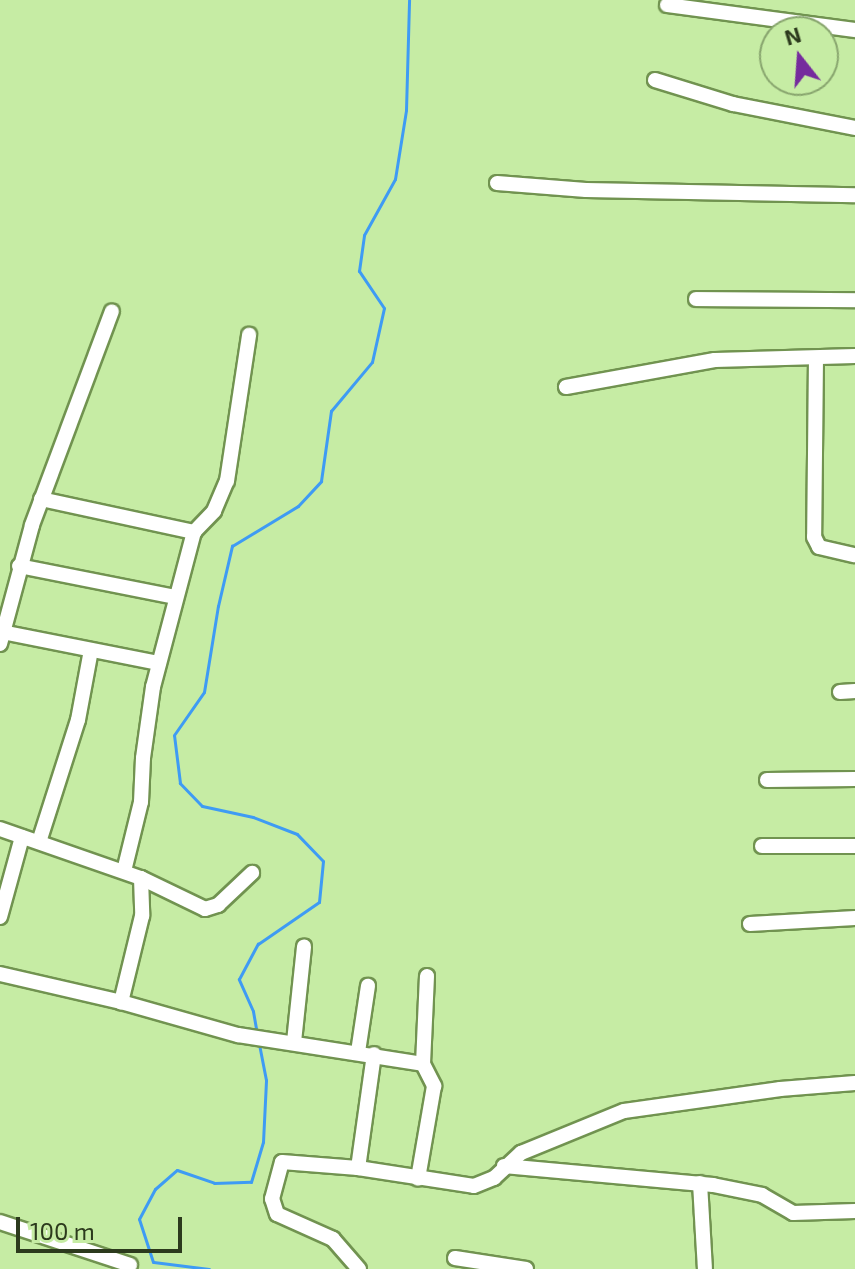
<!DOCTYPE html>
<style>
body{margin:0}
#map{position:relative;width:855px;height:1269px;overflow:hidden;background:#c6eca4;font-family:"Exo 2",sans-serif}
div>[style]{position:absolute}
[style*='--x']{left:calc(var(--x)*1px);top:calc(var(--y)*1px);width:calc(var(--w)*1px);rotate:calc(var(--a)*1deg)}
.stream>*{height:3px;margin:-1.5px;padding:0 1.5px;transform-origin:1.5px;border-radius:1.5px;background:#3e9bf4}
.roads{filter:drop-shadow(2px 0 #719350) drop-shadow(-2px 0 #719350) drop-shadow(0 2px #719350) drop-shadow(0 -2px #719350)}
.minor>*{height:14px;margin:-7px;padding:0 7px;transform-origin:7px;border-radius:7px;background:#fff}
span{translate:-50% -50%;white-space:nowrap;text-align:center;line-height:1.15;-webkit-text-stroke:8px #c6eca4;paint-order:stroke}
.north{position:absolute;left:759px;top:16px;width:80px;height:80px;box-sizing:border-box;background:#c6eca4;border:2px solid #88a56e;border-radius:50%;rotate:343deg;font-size:22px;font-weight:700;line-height:32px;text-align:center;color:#2c3a1d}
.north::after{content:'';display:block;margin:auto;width:28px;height:36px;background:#752b9d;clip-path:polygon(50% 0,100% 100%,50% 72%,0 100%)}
.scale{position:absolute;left:16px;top:1217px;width:166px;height:36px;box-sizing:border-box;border:4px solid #2c3a1d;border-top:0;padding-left:10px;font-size:24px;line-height:28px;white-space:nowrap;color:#2c3a1d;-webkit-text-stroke:6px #c6eca4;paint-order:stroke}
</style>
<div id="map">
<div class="stream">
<i style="--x:257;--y:1034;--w:23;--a:-100"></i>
<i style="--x:253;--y:1011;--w:35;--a:-114"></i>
<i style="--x:239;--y:979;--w:40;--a:-62"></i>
<i style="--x:258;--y:944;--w:74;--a:-34.5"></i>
<i style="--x:319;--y:902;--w:41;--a:-84.4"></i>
<i style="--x:323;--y:861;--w:37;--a:-134"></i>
<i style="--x:297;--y:834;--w:47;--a:-158.9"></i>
<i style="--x:253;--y:817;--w:52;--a:-167.8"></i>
<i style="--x:202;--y:806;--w:32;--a:-134"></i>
<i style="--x:180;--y:783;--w:48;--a:-97.1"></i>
<i style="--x:174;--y:735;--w:52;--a:-55.1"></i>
<i style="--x:204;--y:692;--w:87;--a:-80.8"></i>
<i style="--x:218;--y:606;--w:62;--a:-76.9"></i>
<i style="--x:232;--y:546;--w:77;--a:-31.2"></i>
<i style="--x:298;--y:506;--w:34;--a:-47"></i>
<i style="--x:321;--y:481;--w:71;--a:-81.9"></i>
<i style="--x:331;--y:411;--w:64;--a:-50.1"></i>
<i style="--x:372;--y:362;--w:55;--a:-77.5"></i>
<i style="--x:384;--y:308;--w:45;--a:-124"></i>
<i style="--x:359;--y:271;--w:36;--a:-82"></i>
<i style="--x:364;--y:235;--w:64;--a:-61"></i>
<i style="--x:395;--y:179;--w:70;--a:-80.9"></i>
<i style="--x:406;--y:110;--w:110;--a:-88.4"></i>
<i style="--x:209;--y:1269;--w:56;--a:-172.9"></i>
<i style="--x:153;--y:1262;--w:45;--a:-108"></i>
<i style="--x:139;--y:1219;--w:34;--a:-62"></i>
<i style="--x:155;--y:1189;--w:29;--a:-41"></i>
<i style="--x:177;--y:1170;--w:39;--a:19"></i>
<i style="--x:214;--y:1183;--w:37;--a:-2"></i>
<i style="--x:251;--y:1182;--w:42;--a:-73.3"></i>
<i style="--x:263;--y:1142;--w:62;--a:-87.2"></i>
<i style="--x:266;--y:1080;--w:36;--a:-101"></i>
</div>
<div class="roads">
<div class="minor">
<i style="--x:667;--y:5;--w:190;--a:7.6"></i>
<i style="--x:655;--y:80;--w:82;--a:17.1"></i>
<i style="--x:733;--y:104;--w:124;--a:11.1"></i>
<i style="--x:497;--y:183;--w:89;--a:4.5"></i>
<i style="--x:586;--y:190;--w:269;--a:1.1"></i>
<i style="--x:696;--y:299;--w:159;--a:0.4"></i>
<i style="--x:816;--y:358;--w:179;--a:90.6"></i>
<i style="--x:814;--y:537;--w:11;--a:63"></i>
<i style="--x:819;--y:547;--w:37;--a:13"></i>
<i style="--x:566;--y:387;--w:151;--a:-10.3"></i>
<i style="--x:715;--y:360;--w:140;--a:-1.6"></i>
<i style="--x:41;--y:499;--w:157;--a:12.2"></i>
<i style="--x:19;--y:566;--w:160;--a:11.2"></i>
<i style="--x:2;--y:632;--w:160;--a:11.2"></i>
<i style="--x:0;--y:644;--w:123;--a:-74.9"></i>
<i style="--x:32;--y:525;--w:228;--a:-69.5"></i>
<i style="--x:840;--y:692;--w:15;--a:-4"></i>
<i style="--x:767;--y:780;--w:88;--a:-0.7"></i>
<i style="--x:0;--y:829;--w:149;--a:19.2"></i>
<i style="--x:141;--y:878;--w:38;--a:88"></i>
<i style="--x:142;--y:916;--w:89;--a:103.7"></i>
<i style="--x:39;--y:842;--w:128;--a:-72.3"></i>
<i style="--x:78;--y:720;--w:71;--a:-79.5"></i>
<i style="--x:762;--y:846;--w:93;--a:0"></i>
<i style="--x:124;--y:871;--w:71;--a:-76.2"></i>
<i style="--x:141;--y:802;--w:44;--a:-87.4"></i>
<i style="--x:143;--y:758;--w:72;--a:-82"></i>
<i style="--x:153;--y:687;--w:160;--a:-75.2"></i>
<i style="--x:194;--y:532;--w:29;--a:-46"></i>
<i style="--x:214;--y:511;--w:33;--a:-67"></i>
<i style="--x:227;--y:481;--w:148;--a:-81.4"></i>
<i style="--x:141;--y:878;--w:71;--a:25.8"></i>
<i style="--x:205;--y:909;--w:14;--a:-17"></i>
<i style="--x:218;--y:905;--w:47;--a:-43.3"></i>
<i style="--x:0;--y:917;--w:83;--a:-74.6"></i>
<i style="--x:750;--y:924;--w:105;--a:-3.3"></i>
<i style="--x:0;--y:974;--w:124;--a:13"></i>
<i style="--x:121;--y:1002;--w:122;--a:15.8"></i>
<i style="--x:238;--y:1035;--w:187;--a:8.9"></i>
<i style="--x:423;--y:1064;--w:25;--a:63"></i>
<i style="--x:434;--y:1086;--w:94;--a:99.8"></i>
<i style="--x:294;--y:1042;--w:96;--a:-84"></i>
<i style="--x:358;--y:1052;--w:67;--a:-81.4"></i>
<i style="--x:423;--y:1064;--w:88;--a:-87.4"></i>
<i style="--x:504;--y:1166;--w:210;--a:5.2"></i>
<i style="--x:713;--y:1185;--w:50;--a:11.5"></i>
<i style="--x:762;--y:1195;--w:36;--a:30"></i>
<i style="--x:793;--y:1213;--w:62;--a:-1.8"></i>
<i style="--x:358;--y:1168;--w:115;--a:-82"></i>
<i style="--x:700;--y:1183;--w:86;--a:86.7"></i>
<i style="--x:0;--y:1222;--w:137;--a:18.3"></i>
<i style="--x:455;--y:1258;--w:72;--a:8.8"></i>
<i style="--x:359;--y:1269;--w:40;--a:-131"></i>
<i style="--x:333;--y:1239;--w:61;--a:-155.9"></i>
<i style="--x:277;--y:1214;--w:16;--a:-108"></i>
<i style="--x:272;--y:1199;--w:38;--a:-75"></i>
<i style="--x:282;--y:1162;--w:76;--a:4.5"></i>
<i style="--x:358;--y:1168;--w:117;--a:8.8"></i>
<i style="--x:474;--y:1186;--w:22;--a:-22"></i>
<i style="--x:494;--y:1178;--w:37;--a:-43"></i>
<i style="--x:521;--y:1153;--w:111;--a:-22.2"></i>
<i style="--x:624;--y:1111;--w:158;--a:-8"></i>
<i style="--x:780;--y:1089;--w:75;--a:-4.6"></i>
</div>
</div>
<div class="north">N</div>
<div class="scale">100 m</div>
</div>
